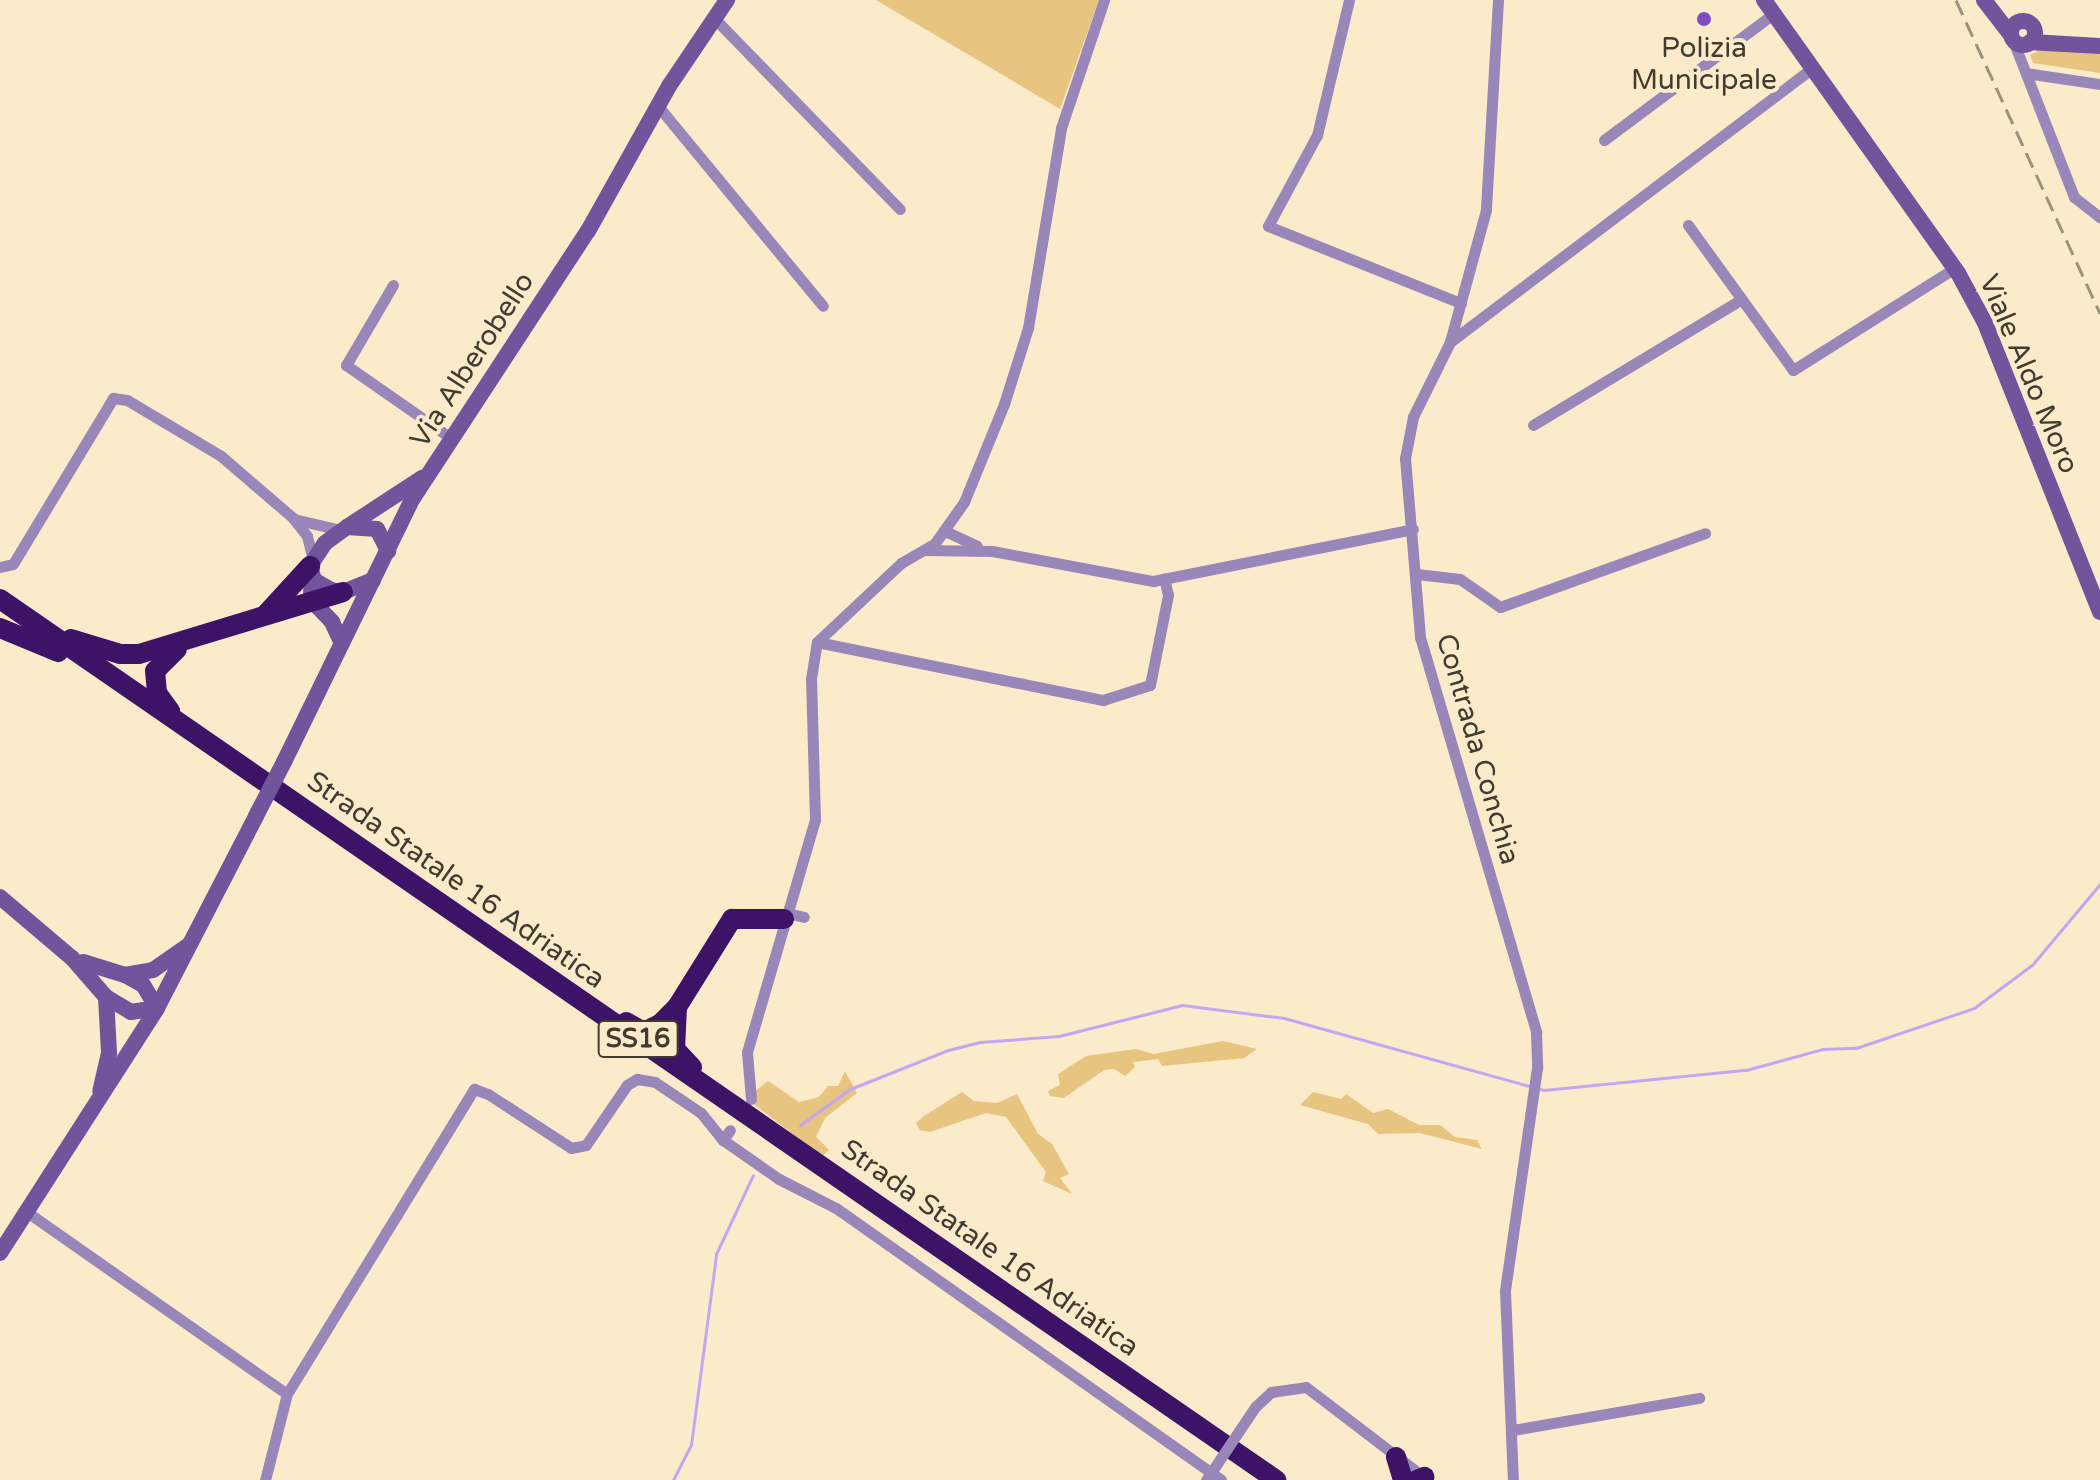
<!DOCTYPE html>
<style>
body{margin:0}
#map{position:relative;width:2100px;height:1480px;overflow:hidden;background:#fbebcb;font-family:"Varela Round",sans-serif}
div>[style]{position:absolute}
[style*='--x']{left:calc(var(--x)*1px);top:calc(var(--y)*1px);width:calc(var(--w)*1px);rotate:calc(var(--a)*1deg)}
.green>*{inset:0;background:#e7c480}
.stream>*{height:3px;margin:-1.5px;padding:0 1.5px;transform-origin:1.5px;border-radius:1.5px;background:#c2a6f2}
.street>*{height:11px;margin:-5.5px;padding:0 5.5px;transform-origin:5.5px;border-radius:5.5px;background:#9987b9}
.secondary>*{height:16px;margin:-8px;padding:0 8px;transform-origin:8px;border-radius:8px;background:#72549d}
.secondary>.ring{margin:-8px;padding:0;box-sizing:content-box;background:none;border:16px solid #72549d;border-radius:50%}
.highway>*{height:20px;margin:-10px;padding:0 10px;transform-origin:10px;border-radius:10px;background:#3d1367}
.rail>*{height:3px;margin-top:-1.5px;transform-origin:0;background:repeating-linear-gradient(90deg,#9d927c 0 16px,transparent 0 24px)}
.street-bridge>*{height:11px;margin:-5.5px;padding:0 5.5px;transform-origin:5.5px;border-radius:5.5px;background:#9987b9}
.secondary-bridge>*{height:16px;margin:-8px;padding:0 8px;transform-origin:8px;border-radius:8px;background:#72549d}
.dots>*{width:22px;height:22px;translate:-50% -50%;box-sizing:border-box;border:4px solid #fbebcb;border-radius:50%}
span{translate:-50% -50%;white-space:nowrap;text-align:center;line-height:1.15;-webkit-text-stroke:8px #fbebcb;paint-order:stroke}
.shield-label span{padding:2px 6px;background:#fbebcb;border:2px solid;border-radius:6px;-webkit-text-stroke-width:0}
.shield-label{font-size:26px;color:#423b2f;font-weight:700}
.poi-label{font-size:28px;color:#423b2f}
.street-label{font-size:28px;color:#423b2f}
</style>
<div id="map">
<div class="green">
<i style="clip-path:polygon(876px 0,1099px 0,1060px 109px)"></i>
<i style="clip-path:polygon(2041px 49px,2100px 54px,2100px 73px,2033px 63px,2030px 55px)"></i>
<i style="clip-path:polygon(1223px 1041px,1257px 1049px,1244px 1058px,1162px 1066px,1158px 1059px,1133px 1062px,1135px 1067px,1125px 1076px,1114px 1069px,1104px 1070px,1064px 1098px,1050px 1096px,1048px 1091px,1060px 1085px,1058px 1074px,1086px 1056px,1136px 1049px,1154px 1054px)"></i>
<i style="clip-path:polygon(845px 1071px,857px 1093px,825px 1118px,816px 1137px,829px 1150px,822px 1156px,752px 1103px,754px 1092px,768px 1081px,799px 1102px,819px 1097px,828px 1086px,838px 1086px)"></i>
<i style="clip-path:polygon(962px 1092px,974px 1101px,997px 1103px,1017px 1094px,1038px 1134px,1052px 1144px,1069px 1174px,1060px 1178px,1072px 1194px,1043px 1181px,1046px 1172px,1006px 1117px,986px 1113px,930px 1132px,920px 1130px,916px 1123px,924px 1116px)"></i>
<i style="clip-path:polygon(1313px 1092px,1341px 1099px,1346px 1094px,1373px 1113px,1388px 1109px,1419px 1125px,1440px 1125px,1455px 1137px,1477px 1140px,1482px 1149px,1420px 1133px,1378px 1134px,1368px 1124px,1300px 1105px)"></i>
</div>
<div class="stream">
<i style="--x:800;--y:1125;--w:62;--a:-35.8"></i>
<i style="--x:850;--y:1089;--w:105;--a:-21.7"></i>
<i style="--x:948;--y:1050;--w:33;--a:-14"></i>
<i style="--x:980;--y:1042;--w:79;--a:-4.3"></i>
<i style="--x:1059;--y:1036;--w:127;--a:-14.1"></i>
<i style="--x:1182;--y:1005;--w:103;--a:7.3"></i>
<i style="--x:1284;--y:1018;--w:270;--a:15.5"></i>
<i style="--x:1544;--y:1090;--w:203;--a:-5.7"></i>
<i style="--x:1746;--y:1070;--w:80;--a:-15.3"></i>
<i style="--x:1823;--y:1049;--w:33;--a:-2"></i>
<i style="--x:1856;--y:1048;--w:125;--a:-18.7"></i>
<i style="--x:1974;--y:1008;--w:72;--a:-36.6"></i>
<i style="--x:2032;--y:965;--w:106;--a:-50"></i>
<i style="--x:673;--y:1480;--w:39;--a:-63"></i>
<i style="--x:691;--y:1445;--w:193;--a:-82.5"></i>
<i style="--x:716;--y:1254;--w:87;--a:-64.9"></i>
</div>
<div class="street">
<i style="--x:1349;--y:0;--w:139;--a:103.3"></i>
<i style="--x:1317;--y:135;--w:103;--a:118.3"></i>
<i style="--x:1268;--y:226;--w:208;--a:21.8"></i>
<i style="--x:1498;--y:0;--w:210;--a:93.3"></i>
<i style="--x:1486;--y:210;--w:137;--a:105.3"></i>
<i style="--x:1450;--y:342;--w:84;--a:116.3"></i>
<i style="--x:1413;--y:417;--w:42;--a:101"></i>
<i style="--x:1405;--y:458;--w:180;--a:85.2"></i>
<i style="--x:1420;--y:637;--w:412;--a:73.6"></i>
<i style="--x:1536;--y:1032;--w:36;--a:88"></i>
<i style="--x:1537;--y:1068;--w:225;--a:98.2"></i>
<i style="--x:1505;--y:1291;--w:189;--a:87.6"></i>
<i style="--x:715;--y:19;--w:265;--a:45.8"></i>
<i style="--x:2012;--y:38;--w:171;--a:68.7"></i>
<i style="--x:2074;--y:197;--w:33;--a:38"></i>
<i style="--x:2026;--y:73;--w:75;--a:8.5"></i>
<i style="--x:658;--y:106;--w:259;--a:50.5"></i>
<i style="--x:1604;--y:140;--w:209;--a:-36.7"></i>
<i style="--x:1688;--y:225;--w:179;--a:54.1"></i>
<i style="--x:1793;--y:370;--w:191;--a:-32.2"></i>
<i style="--x:393;--y:285;--w:93;--a:120.4"></i>
<i style="--x:346;--y:365;--w:129;--a:34.9"></i>
<i style="--x:1450;--y:342;--w:453;--a:-37.1"></i>
<i style="--x:1533;--y:425;--w:242;--a:-31.1"></i>
<i style="--x:294;--y:519;--w:47;--a:13.4"></i>
<i style="--x:945;--y:531;--w:35;--a:25"></i>
<i style="--x:925;--y:550;--w:67;--a:0.9"></i>
<i style="--x:992;--y:551;--w:164;--a:10.6"></i>
<i style="--x:1153;--y:581;--w:265;--a:-11.3"></i>
<i style="--x:0;--y:567;--w:13;--a:-13"></i>
<i style="--x:13;--y:564;--w:194;--a:-58.9"></i>
<i style="--x:113;--y:398;--w:14;--a:8"></i>
<i style="--x:127;--y:400;--w:109;--a:30.8"></i>
<i style="--x:221;--y:456;--w:95;--a:40.7"></i>
<i style="--x:293;--y:518;--w:23;--a:52"></i>
<i style="--x:307;--y:536;--w:25;--a:76"></i>
<i style="--x:1417;--y:574;--w:43;--a:6.6"></i>
<i style="--x:1460;--y:579;--w:49;--a:35"></i>
<i style="--x:1500;--y:607;--w:218;--a:-19.8"></i>
<i style="--x:817;--y:642;--w:292;--a:11.5"></i>
<i style="--x:1103;--y:700;--w:49;--a:-17.7"></i>
<i style="--x:1150;--y:685;--w:92;--a:-78.7"></i>
<i style="--x:1168;--y:595;--w:17;--a:-103"></i>
<i style="--x:791;--y:914;--w:13;--a:13"></i>
<i style="--x:751;--y:1099;--w:47;--a:-94.9"></i>
<i style="--x:747;--y:1052;--w:242;--a:-73.7"></i>
<i style="--x:815;--y:820;--w:141;--a:-91.6"></i>
<i style="--x:811;--y:679;--w:37;--a:-81"></i>
<i style="--x:817;--y:642;--w:115;--a:-43.2"></i>
<i style="--x:901;--y:563;--w:39;--a:-30"></i>
<i style="--x:935;--y:543;--w:50;--a:-54.7"></i>
<i style="--x:964;--y:502;--w:106;--a:-67.8"></i>
<i style="--x:1004;--y:404;--w:80;--a:-72.5"></i>
<i style="--x:1028;--y:328;--w:203;--a:-80.6"></i>
<i style="--x:1061;--y:128;--w:135;--a:-71.4"></i>
<i style="--x:723;--y:1140;--w:12;--a:-55"></i>
<i style="--x:27;--y:1212;--w:317;--a:35"></i>
<i style="--x:287;--y:1394;--w:358;--a:-58.5"></i>
<i style="--x:474;--y:1089;--w:15;--a:20"></i>
<i style="--x:488;--y:1094;--w:99;--a:33"></i>
<i style="--x:571;--y:1148;--w:15;--a:-11"></i>
<i style="--x:586;--y:1145;--w:73;--a:-55.7"></i>
<i style="--x:627;--y:1085;--w:12;--a:-31"></i>
<i style="--x:637;--y:1079;--w:18;--a:9"></i>
<i style="--x:655;--y:1082;--w:55;--a:34"></i>
<i style="--x:701;--y:1113;--w:35;--a:51"></i>
<i style="--x:723;--y:1140;--w:68;--a:34.9"></i>
<i style="--x:779;--y:1179;--w:64;--a:27"></i>
<i style="--x:836;--y:1208;--w:471;--a:35.2"></i>
<i style="--x:1255;--y:1407;--w:22;--a:-43"></i>
<i style="--x:1271;--y:1392;--w:35;--a:-8"></i>
<i style="--x:1306;--y:1387;--w:150;--a:37.4"></i>
<i style="--x:1513;--y:1430;--w:189;--a:-9.8"></i>
<i style="--x:265;--y:1480;--w:89;--a:-75.7"></i>
</div>
<div class="secondary">
<i style="--x:1764;--y:0;--w:335;--a:54.6"></i>
<i style="--x:1958;--y:273;--w:57;--a:61.6"></i>
<i style="--x:1985;--y:323;--w:311;--a:68.3"></i>
<i style="--x:1984;--y:0;--w:44;--a:52.4"></i>
<i class="ring" style="left:2011px;top:21px;width:8px;height:8px"></i>
<i style="--x:2030;--y:42;--w:70;--a:3.3"></i>
<i style="--x:347;--y:527;--w:90;--a:-33.2"></i>
<i style="--x:373;--y:580;--w:32;--a:158"></i>
<i style="--x:343;--y:592;--w:12;--a:-171"></i>
<i style="--x:331;--y:590;--w:20;--a:-150"></i>
<i style="--x:314;--y:580;--w:15;--a:-106"></i>
<i style="--x:310;--y:566;--w:27;--a:-57"></i>
<i style="--x:325;--y:543;--w:27;--a:-36"></i>
<i style="--x:347;--y:527;--w:30;--a:4"></i>
<i style="--x:377;--y:529;--w:25;--a:63"></i>
<i style="--x:311;--y:591;--w:11;--a:80"></i>
<i style="--x:313;--y:602;--w:28;--a:46"></i>
<i style="--x:332;--y:622;--w:23;--a:65"></i>
<i style="--x:284;--y:762;--w:294;--a:-64"></i>
<i style="--x:413;--y:498;--w:319;--a:-56.8"></i>
<i style="--x:588;--y:231;--w:166;--a:-60.8"></i>
<i style="--x:669;--y:86;--w:104;--a:-56"></i>
<i style="--x:0;--y:897;--w:94;--a:40.3"></i>
<i style="--x:72;--y:958;--w:52;--a:48.9"></i>
<i style="--x:106;--y:997;--w:56;--a:86.9"></i>
<i style="--x:109;--y:1053;--w:39;--a:103"></i>
<i style="--x:83;--y:962;--w:44;--a:17.2"></i>
<i style="--x:125;--y:975;--w:28;--a:-10"></i>
<i style="--x:153;--y:970;--w:44;--a:-34.8"></i>
<i style="--x:106;--y:997;--w:29;--a:31"></i>
<i style="--x:131;--y:1012;--w:26;--a:-9"></i>
<i style="--x:157;--y:1008;--w:27;--a:-121"></i>
<i style="--x:143;--y:985;--w:21;--a:-151"></i>
<i style="--x:0;--y:1253;--w:291;--a:-57.3"></i>
<i style="--x:157;--y:1008;--w:216;--a:-62.7"></i>
</div>
<div class="highway">
<i style="--x:0;--y:599;--w:1551;--a:34.62"></i>
<i style="--x:267;--y:613;--w:64;--a:-47.5"></i>
<i style="--x:0;--y:628;--w:63;--a:22.5"></i>
<i style="--x:71;--y:639;--w:51;--a:17"></i>
<i style="--x:120;--y:654;--w:19;--a:0"></i>
<i style="--x:139;--y:654;--w:213;--a:-16.9"></i>
<i style="--x:170;--y:711;--w:22;--a:-126"></i>
<i style="--x:157;--y:693;--w:22;--a:-95"></i>
<i style="--x:155;--y:671;--w:31;--a:-45"></i>
<i style="--x:677;--y:1007;--w:42;--a:92.7"></i>
<i style="--x:675;--y:1049;--w:25;--a:47"></i>
<i style="--x:626;--y:1022;--w:21;--a:29"></i>
<i style="--x:644;--y:1032;--w:18;--a:-27"></i>
<i style="--x:660;--y:1024;--w:24;--a:-45"></i>
<i style="--x:677;--y:1007;--w:104;--a:-58"></i>
<i style="--x:732;--y:919;--w:52;--a:0"></i>
<i style="--x:1396;--y:1457;--w:24;--a:73"></i>
<i style="--x:1417;--y:1480;--w:8;--a:-23"></i>
</div>
<div class="rail">
<i style="--x:1956;--y:0;--w:345;--a:65.3"></i>
</div>
<div class="street-bridge">
<i style="--x:1206;--y:1480;--w:88;--a:-56.1"></i>
</div>
<div class="secondary-bridge">
<i style="--x:256;--y:816;--w:61;--a:-62.6"></i>
</div>
<div class="dots">
<i style="left:1704px;top:19px;background:#804bc2"></i>
</div>
<div class="shield-label">
<span style="left:638px;top:1039px">SS16</span>
</div>
<div class="poi-label">
<span style="left:1704px;top:64px">Polizia<br>Municipale</span>
</div>
<div class="street-label">
<span style="left:472px;top:360px;rotate:-57deg">Via Alberobello</span>
<span style="left:2029px;top:374px;rotate:67deg">Viale Aldo Moro</span>
<span style="left:1478px;top:749px;rotate:74deg">Contrada Conchia</span>
<span style="left:456px;top:880px;rotate:35deg">Strada Statale 16 Adriatica</span>
<span style="left:990px;top:1248px;rotate:35deg">Strada Statale 16 Adriatica</span>
</div>
</div>
